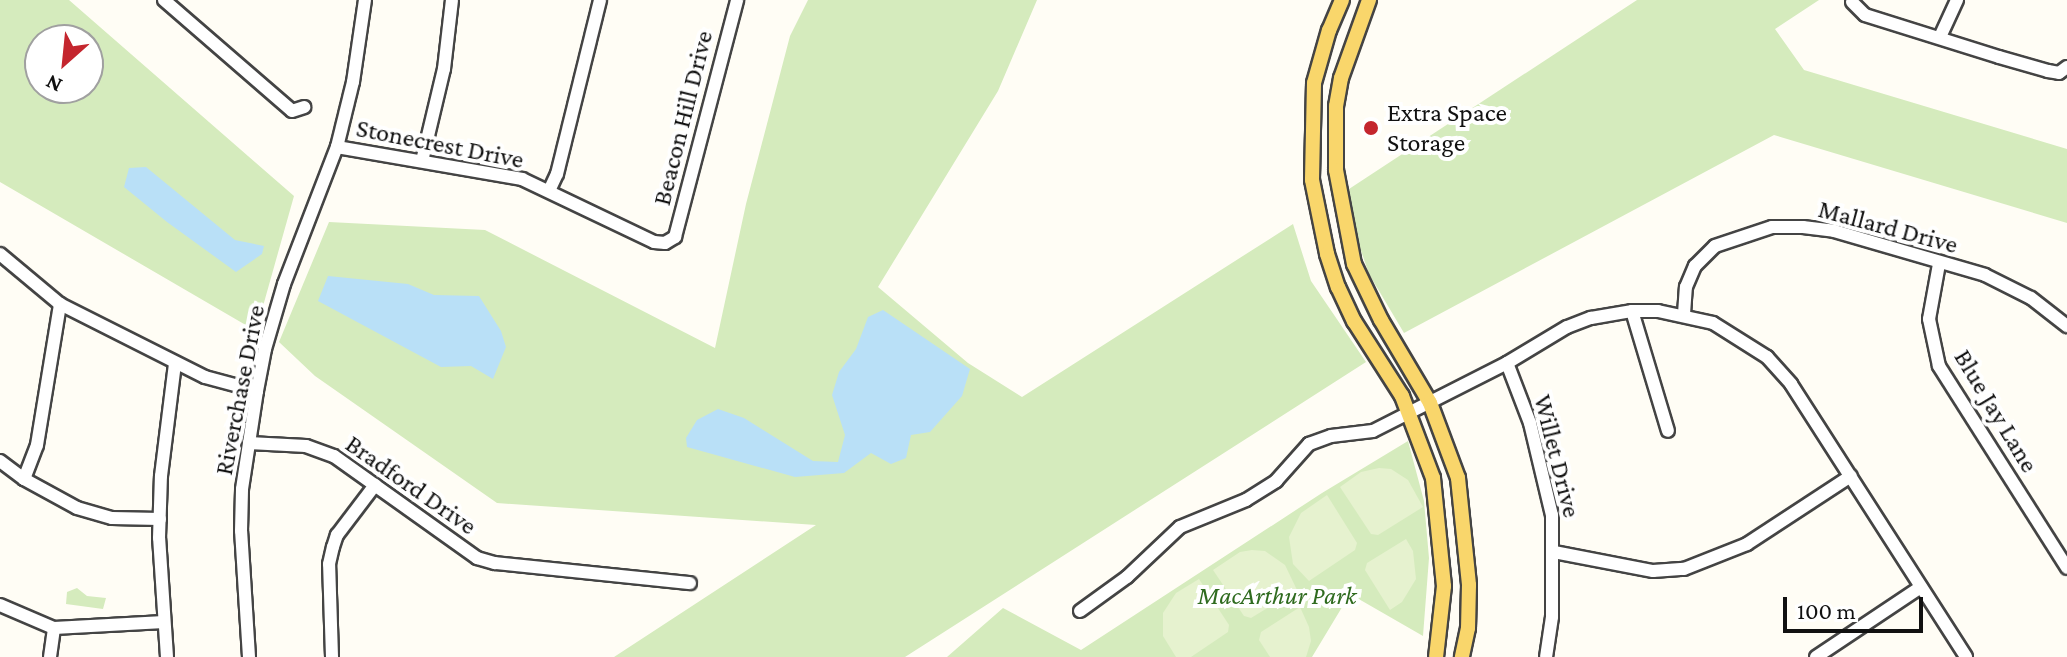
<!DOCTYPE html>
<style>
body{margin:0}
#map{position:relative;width:2067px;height:657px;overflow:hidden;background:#fffdf5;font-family:"Crimson Pro",serif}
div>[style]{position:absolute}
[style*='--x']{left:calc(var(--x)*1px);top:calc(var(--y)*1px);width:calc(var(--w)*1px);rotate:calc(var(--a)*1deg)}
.green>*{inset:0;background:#d5ebbd}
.pitch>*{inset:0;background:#e6f2cf}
.water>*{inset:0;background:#b9e0f7}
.roads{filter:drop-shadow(2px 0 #444) drop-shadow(-2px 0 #444) drop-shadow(0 2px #444) drop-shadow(0 -2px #444)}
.minor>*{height:12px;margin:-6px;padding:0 6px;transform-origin:6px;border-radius:6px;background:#fff}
.major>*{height:14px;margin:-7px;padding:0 7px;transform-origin:7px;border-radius:7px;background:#f9d66b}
.dots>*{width:22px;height:22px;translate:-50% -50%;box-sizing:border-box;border:4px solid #fff;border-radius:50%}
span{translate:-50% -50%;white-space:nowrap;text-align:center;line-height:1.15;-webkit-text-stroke:8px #fff;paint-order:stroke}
.poi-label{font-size:26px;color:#111}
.left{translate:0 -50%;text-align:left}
.street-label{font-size:26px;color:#111}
.park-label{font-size:26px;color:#2f6b1f;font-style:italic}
.north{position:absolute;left:24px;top:24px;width:80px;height:80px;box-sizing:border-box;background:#fff;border:2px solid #a0a0a0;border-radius:50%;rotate:207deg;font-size:22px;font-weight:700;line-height:32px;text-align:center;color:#111}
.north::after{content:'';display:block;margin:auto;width:28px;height:36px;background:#c4262e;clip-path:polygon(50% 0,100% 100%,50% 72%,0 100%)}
.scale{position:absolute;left:1783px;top:597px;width:140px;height:36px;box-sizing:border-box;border:4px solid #111;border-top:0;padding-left:10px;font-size:24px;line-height:28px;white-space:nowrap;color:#111;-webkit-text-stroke:6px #fff;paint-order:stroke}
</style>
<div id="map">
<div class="green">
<i style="clip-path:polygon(evenodd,0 0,69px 0,294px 196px,256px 331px,0 182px,0 0,40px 40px,88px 40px,88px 88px,40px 88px,40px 40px)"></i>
<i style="clip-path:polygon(808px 0,1037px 0,998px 91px,878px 287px,968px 363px,1022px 397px,1293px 224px,1311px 281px,1366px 362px,905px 657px,614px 657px,816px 525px,497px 503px,315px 376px,279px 342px,329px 222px,485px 230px,715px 348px,746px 204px,790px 36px)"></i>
<i style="clip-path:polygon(1637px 0,1819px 0,1775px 29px,1804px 70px,2067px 149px,2067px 223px,1774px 135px,1404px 333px,1369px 274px,1356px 236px,1349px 189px)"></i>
<i style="clip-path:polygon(1408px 441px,1424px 501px,1429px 558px,1423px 636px,1350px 594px,1312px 657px,947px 657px,1003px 608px,1081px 650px,1322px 493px)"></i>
<i style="clip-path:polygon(77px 588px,87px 596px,106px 598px,103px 609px,66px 604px,67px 592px)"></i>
</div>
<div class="pitch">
<i style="clip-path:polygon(1379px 468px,1391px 469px,1408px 480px,1423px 507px,1378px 535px,1371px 534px,1340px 487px,1361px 472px)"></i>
<i style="clip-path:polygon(1327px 495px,1357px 543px,1355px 550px,1309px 581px,1293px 564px,1289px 537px,1301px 513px)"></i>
<i style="clip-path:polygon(1406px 539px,1413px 551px,1416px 579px,1402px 602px,1390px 610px,1365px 570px,1367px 563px)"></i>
<i style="clip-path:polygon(1252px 550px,1265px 551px,1285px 565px,1297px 590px,1251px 618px,1244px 616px,1213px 570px,1240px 552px)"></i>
<i style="clip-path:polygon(1199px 579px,1229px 625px,1228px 632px,1191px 657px,1176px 657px,1163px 636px,1163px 613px,1176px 593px)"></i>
<i style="clip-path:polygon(1300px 607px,1309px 627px,1311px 641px,1306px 657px,1270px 657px,1259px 640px,1261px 632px)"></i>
</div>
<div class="water">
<i style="clip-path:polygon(146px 167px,235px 240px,264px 246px,262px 254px,236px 272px,167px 222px,124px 187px,129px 168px)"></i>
<i style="clip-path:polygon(328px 276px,408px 284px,434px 295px,479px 296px,501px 331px,506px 347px,493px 379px,471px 366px,441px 367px,318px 301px)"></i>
<i style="clip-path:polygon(883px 310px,970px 369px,962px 396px,930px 432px,911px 435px,906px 458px,891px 464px,871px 453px,844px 473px,795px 477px,687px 447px,686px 438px,697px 420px,718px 409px,744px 418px,813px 461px,838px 462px,845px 435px,832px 395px,839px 372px,856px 349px,868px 317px)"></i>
</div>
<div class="roads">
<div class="minor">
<i style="--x:164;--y:0;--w:169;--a:40.9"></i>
<i style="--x:292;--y:111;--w:13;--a:-18"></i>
<i style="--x:1852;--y:2;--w:18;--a:45"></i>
<i style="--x:1865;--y:15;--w:140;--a:17.4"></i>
<i style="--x:1999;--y:57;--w:51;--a:15.9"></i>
<i style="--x:2048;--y:71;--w:11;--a:10"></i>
<i style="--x:2059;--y:73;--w:10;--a:-37"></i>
<i style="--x:1940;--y:37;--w:41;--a:-65.3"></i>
<i style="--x:337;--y:147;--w:188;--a:9.8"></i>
<i style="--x:522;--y:179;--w:146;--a:25.5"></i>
<i style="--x:654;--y:242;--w:11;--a:5"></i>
<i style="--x:665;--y:243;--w:12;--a:-31"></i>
<i style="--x:675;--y:237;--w:245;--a:-75.3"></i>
<i style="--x:422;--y:161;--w:95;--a:-76.6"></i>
<i style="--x:444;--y:69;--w:69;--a:-83.4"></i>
<i style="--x:549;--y:191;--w:19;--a:-65"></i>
<i style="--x:557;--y:174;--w:179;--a:-76.1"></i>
<i style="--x:0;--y:254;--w:78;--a:39.8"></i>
<i style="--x:60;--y:304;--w:162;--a:26.7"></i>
<i style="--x:205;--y:377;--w:54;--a:15.1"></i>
<i style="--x:1939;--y:264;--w:56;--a:100.3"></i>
<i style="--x:1929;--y:319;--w:48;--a:78"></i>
<i style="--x:1939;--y:366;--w:239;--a:57.6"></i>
<i style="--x:1632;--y:311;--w:125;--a:73.3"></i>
<i style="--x:1684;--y:314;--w:27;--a:-86"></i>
<i style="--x:1686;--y:287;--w:23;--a:-67"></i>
<i style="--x:1695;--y:266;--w:28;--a:-45"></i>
<i style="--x:1715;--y:246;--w:60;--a:-18.4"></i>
<i style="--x:1772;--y:227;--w:31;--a:0"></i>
<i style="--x:1803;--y:227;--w:31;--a:7"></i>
<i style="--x:1834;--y:231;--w:157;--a:16.2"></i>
<i style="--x:1985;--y:275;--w:51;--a:26.6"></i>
<i style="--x:2031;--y:298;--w:46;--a:37.9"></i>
<i style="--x:1507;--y:363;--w:64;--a:69"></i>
<i style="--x:1530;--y:423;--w:95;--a:76.6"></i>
<i style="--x:1552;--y:515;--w:102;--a:90"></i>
<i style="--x:1552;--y:617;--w:40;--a:98.5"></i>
<i style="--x:249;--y:443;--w:57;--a:3"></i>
<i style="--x:306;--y:446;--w:30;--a:20"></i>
<i style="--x:334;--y:456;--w:176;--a:35.5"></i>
<i style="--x:477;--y:558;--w:19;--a:16"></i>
<i style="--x:495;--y:563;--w:196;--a:5.9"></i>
<i style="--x:0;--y:461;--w:30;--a:37"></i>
<i style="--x:24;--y:479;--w:60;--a:28.7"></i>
<i style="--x:77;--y:508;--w:36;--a:16"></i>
<i style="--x:112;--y:518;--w:48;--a:1.2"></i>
<i style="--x:24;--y:479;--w:36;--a:-69"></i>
<i style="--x:37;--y:445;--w:143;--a:-80.7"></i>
<i style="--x:1554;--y:552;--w:101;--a:10.9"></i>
<i style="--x:1653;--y:571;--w:31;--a:-4"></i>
<i style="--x:1684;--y:569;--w:68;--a:-21.6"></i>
<i style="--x:1747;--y:544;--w:124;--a:-33.2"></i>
<i style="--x:0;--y:605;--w:59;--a:23.1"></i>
<i style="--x:54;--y:628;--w:110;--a:-3.1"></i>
<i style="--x:1080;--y:611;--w:58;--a:-35.9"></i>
<i style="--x:1127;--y:577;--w:73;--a:-43.3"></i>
<i style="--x:1180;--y:527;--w:71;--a:-22.2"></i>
<i style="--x:1246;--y:500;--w:36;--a:-32"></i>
<i style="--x:1276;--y:481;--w:50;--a:-48.3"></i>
<i style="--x:1309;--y:444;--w:23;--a:-20"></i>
<i style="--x:1331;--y:436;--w:42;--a:-6.8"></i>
<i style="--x:1373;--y:431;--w:150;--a:-26.9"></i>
<i style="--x:1507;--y:363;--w:70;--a:-31"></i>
<i style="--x:1567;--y:327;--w:26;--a:-21"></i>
<i style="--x:1591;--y:318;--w:42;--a:-9.7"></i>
<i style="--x:1632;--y:311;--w:26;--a:0"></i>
<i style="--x:1658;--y:311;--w:56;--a:12.3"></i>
<i style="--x:1713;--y:323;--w:64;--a:32.2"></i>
<i style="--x:1767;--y:357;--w:36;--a:48"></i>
<i style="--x:1791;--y:384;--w:324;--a:57.3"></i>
<i style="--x:50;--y:657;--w:29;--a:-82"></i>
<i style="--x:167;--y:657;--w:119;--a:-93.8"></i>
<i style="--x:159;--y:538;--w:62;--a:-88.2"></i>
<i style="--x:161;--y:476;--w:114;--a:-82.9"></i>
<i style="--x:249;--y:657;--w:126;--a:-93.6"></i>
<i style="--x:241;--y:531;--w:42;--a:-88.6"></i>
<i style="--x:242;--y:489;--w:99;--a:-81.3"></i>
<i style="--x:257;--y:391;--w:43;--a:-79.2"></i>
<i style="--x:265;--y:349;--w:68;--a:-73.7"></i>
<i style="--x:284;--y:284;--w:147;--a:-68.9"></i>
<i style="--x:337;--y:147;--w:67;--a:-76.2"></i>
<i style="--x:353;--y:82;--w:83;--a:-81.7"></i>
<i style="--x:332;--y:657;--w:93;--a:-91.8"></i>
<i style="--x:329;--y:564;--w:17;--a:-77"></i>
<i style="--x:333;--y:547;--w:13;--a:-72"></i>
<i style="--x:337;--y:535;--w:63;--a:-52.8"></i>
<i style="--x:1816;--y:657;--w:126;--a:-33.7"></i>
</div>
<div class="major">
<i style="--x:1342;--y:0;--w:33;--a:113"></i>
<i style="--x:1329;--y:30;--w:55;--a:105.8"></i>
<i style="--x:1314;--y:83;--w:97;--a:91.2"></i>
<i style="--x:1312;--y:180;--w:76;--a:78.5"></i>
<i style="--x:1327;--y:254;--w:35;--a:72"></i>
<i style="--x:1338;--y:287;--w:38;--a:65"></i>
<i style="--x:1354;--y:321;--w:89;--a:57.4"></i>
<i style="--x:1402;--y:396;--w:88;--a:69.3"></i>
<i style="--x:1433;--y:478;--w:109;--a:84.2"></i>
<i style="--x:1444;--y:586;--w:71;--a:96.4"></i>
<i style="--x:1369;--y:0;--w:83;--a:109.7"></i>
<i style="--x:1341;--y:78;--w:28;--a:100"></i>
<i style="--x:1336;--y:106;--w:64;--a:90"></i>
<i style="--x:1336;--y:170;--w:96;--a:79.2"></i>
<i style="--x:1354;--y:264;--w:62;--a:64.3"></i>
<i style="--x:1381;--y:320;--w:96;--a:59.4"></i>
<i style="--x:1430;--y:403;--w:80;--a:69.5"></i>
<i style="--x:1458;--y:478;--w:108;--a:84.1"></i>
<i style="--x:1469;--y:585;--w:43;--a:91.3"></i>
<i style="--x:1468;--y:628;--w:30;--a:102"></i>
</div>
</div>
<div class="dots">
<i style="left:1371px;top:128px;background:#c4262e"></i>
</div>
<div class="poi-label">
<span class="left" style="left:1387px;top:128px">Extra Space<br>Storage</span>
</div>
<div class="street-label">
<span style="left:683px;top:118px;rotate:-76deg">Beacon Hill Drive</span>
<span style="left:440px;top:144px;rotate:11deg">Stonecrest Drive</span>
<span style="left:1888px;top:227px;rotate:15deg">Mallard Drive</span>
<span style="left:240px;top:390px;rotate:-79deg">Riverchase Drive</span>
<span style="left:1996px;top:411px;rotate:59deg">Blue Jay Lane</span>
<span style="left:1557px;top:456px;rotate:76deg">Willet Drive</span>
<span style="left:411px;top:485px;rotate:35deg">Bradford Drive</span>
</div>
<div class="park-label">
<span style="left:1277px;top:596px">MacArthur Park</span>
</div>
<div class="north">N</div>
<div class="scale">100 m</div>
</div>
